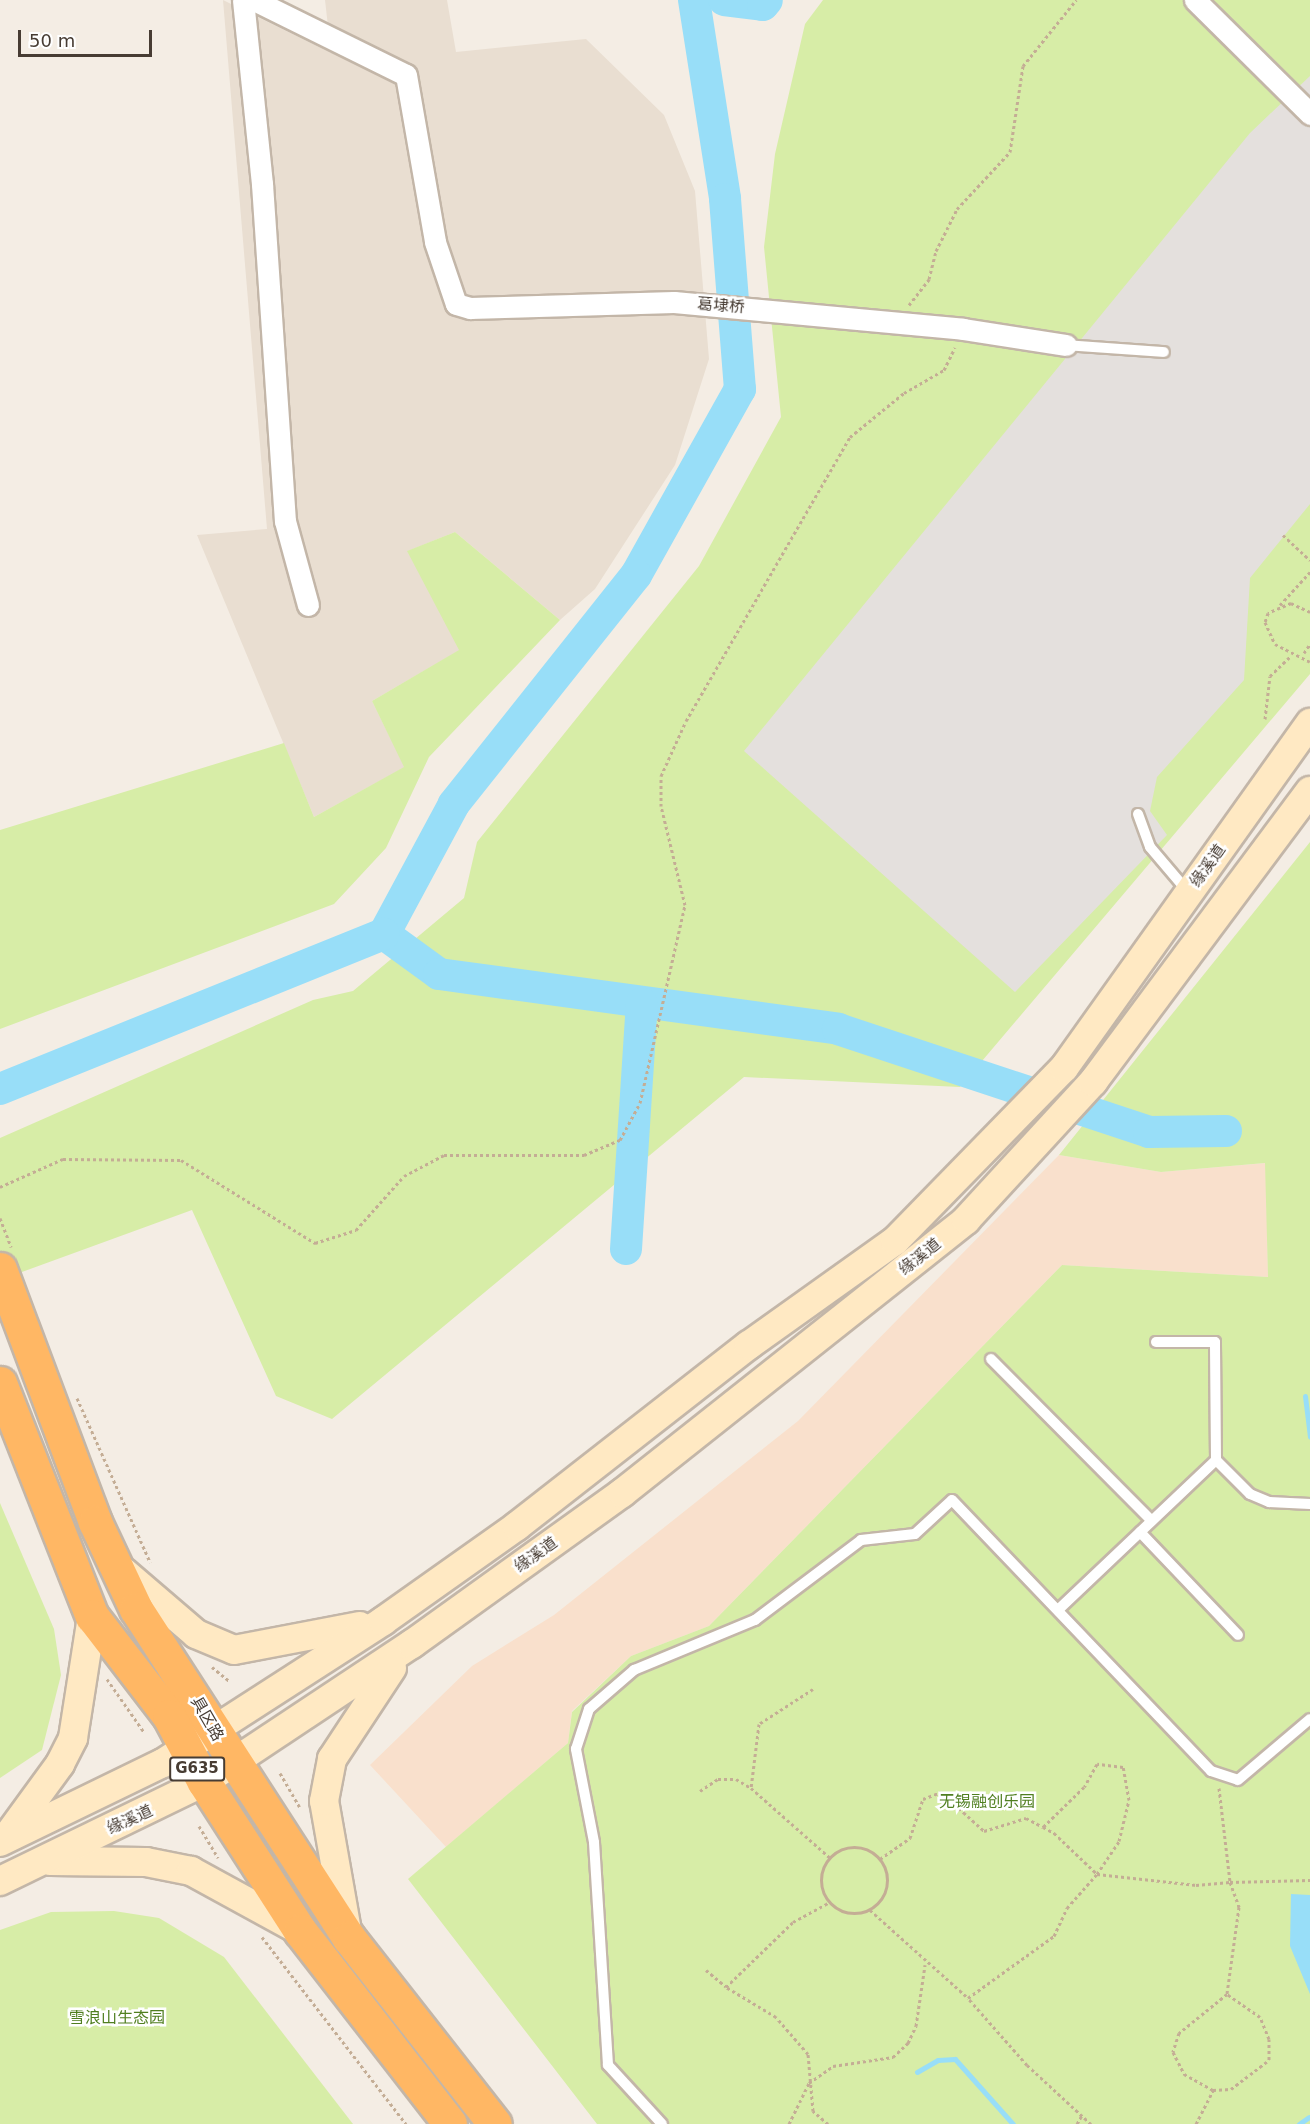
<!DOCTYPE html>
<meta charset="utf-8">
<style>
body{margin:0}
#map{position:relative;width:1310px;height:2124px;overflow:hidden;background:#f4ede4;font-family:"DejaVu Sans","Noto Sans SC",sans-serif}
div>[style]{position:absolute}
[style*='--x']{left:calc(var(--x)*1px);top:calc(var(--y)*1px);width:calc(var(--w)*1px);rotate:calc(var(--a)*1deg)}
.residential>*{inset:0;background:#e9ded1}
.commercial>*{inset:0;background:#f9e0cc}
.green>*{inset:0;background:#d7eda7}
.parking>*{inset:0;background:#e4e0dd}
.water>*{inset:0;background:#98def8}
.stream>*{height:5px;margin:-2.5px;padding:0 2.5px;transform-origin:2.5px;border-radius:2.5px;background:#98def8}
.river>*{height:32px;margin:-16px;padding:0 16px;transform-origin:16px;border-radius:16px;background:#98def8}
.path>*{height:3px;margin-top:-1.5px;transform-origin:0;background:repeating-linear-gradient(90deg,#c4ad95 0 3px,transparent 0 6px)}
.path>.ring{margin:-1.5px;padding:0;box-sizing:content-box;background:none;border:3px solid #c4ad95;border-radius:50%}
.roads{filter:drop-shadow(2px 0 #c3b6a8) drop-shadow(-2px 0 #c3b6a8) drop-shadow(0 2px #c3b6a8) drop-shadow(0 -2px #c3b6a8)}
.lane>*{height:10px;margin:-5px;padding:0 5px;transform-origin:5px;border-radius:5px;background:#fff}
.street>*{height:21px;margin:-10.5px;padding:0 10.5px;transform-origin:10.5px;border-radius:10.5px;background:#fff}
.secondary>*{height:28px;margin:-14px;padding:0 14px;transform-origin:14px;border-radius:14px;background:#ffe9c3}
.highway>*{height:33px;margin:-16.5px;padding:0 16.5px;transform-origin:16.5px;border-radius:16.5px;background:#ffb764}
span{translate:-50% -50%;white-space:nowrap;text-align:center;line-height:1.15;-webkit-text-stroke:5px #fff;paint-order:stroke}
.shield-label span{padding:2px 4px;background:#fff;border:2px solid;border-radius:4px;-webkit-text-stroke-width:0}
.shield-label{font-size:15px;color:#473c33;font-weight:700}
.street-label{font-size:16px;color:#473c33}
.park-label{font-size:16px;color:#507f20}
.scale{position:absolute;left:18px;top:30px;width:134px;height:27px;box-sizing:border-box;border:3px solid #473c33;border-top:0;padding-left:8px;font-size:18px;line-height:21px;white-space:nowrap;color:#473c33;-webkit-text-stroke:4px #fff;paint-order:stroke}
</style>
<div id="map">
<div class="residential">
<i style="clip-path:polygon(223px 0,331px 53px,325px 0,447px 0,456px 52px,586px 39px,664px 115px,695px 191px,709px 359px,675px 465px,595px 589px,560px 620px,455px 532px,408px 551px,460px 650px,372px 701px,405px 767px,314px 817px,197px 535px,267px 529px)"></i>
</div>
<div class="commercial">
<i style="clip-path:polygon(1059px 1155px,1161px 1172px,1266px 1163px,1268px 1277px,1062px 1265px,709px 1626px,631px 1656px,572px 1711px,568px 1743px,446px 1847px,370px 1765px,472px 1666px,554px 1615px,798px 1421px)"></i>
</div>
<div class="green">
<i style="clip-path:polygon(823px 0,1310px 0,1310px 674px,960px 1087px,744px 1077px,332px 1419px,276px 1396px,192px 1210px,0 1280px,0 1138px,313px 1000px,353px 991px,464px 898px,477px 842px,699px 566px,781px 417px,764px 247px,775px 154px,805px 24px)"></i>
<i style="clip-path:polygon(455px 532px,560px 620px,429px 757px,386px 848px,334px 904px,0 1029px,0 830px,284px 743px,314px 817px,404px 767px,372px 701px,459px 650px,407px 551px)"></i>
<i style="clip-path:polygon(1310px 842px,1310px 2124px,597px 2124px,408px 1879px,568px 1743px,572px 1712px,631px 1656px,709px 1626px,1062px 1265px,1268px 1277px,1265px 1163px,1161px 1172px,1059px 1155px)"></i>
<i style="clip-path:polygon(0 1503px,54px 1629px,61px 1675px,42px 1750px,0 1778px)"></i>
<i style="clip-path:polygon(114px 1911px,159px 1918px,224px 1957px,353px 2124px,0 2124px,0 1930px,51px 1912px)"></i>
</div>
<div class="parking">
<i style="clip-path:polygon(1310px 76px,1310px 504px,1250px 578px,1244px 680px,1157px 777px,1150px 811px,1167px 835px,1015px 992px,744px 751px,1250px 133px)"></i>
</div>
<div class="water">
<i style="clip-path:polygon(1291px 1894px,1310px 1895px,1310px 1994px,1290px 1946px)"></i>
</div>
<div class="stream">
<i style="--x:1305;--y:1396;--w:41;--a:83"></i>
<i style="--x:917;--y:2072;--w:24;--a:-30"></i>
<i style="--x:938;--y:2060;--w:17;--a:-3"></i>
<i style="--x:955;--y:2059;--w:87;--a:48.3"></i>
<i style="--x:1299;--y:2124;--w:12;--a:-35"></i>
</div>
<div class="river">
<i style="--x:694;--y:0;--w:201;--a:81.1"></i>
<i style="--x:725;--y:199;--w:191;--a:85.5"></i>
<i style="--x:740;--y:389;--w:213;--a:119.2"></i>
<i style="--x:636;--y:575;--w:293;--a:128.5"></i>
<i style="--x:454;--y:804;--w:148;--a:118.3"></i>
<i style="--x:384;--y:934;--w:68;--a:36"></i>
<i style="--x:439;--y:974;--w:403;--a:7.8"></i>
<i style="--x:838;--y:1029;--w:328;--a:18.3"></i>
<i style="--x:1149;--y:1132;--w:77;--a:-0.7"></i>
<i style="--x:724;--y:0;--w:39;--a:7"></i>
<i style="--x:763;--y:5;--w:6;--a:-51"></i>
<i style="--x:0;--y:1089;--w:414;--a:-22"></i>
<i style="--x:626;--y:1249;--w:246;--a:-86.3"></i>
</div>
<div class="path">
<i style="--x:909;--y:305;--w:33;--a:-52"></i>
<i style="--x:929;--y:279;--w:29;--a:-76"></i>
<i style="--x:936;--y:251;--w:47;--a:-63.4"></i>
<i style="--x:957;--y:209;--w:78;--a:-47.1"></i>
<i style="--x:1010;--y:152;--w:87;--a:-81.4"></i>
<i style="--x:1023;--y:66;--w:85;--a:-51.2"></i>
<i style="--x:1283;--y:535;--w:37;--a:43"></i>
<i style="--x:1280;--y:605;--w:45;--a:-47.7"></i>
<i style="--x:1310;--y:612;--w:21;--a:-155"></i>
<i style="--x:1291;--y:603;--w:25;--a:157"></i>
<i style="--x:1268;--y:613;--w:9;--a:108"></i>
<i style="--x:1265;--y:622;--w:24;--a:66"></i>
<i style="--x:1275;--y:644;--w:39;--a:27"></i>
<i style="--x:1304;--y:653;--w:11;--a:-56"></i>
<i style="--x:1265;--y:719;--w:43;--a:-83.4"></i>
<i style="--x:1270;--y:676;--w:29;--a:-44"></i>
<i style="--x:0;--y:1187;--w:69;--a:-24"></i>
<i style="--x:63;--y:1159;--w:118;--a:0.5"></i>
<i style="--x:181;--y:1160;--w:158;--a:31.8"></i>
<i style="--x:315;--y:1243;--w:43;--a:-17.6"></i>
<i style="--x:356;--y:1230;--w:72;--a:-48.4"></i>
<i style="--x:404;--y:1176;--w:45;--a:-27.7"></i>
<i style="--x:444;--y:1155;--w:140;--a:0"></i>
<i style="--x:584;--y:1155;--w:39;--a:-23"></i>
<i style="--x:620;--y:1140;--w:42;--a:-61.6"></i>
<i style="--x:640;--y:1103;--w:203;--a:-77.2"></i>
<i style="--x:685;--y:905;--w:102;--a:-103.6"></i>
<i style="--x:661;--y:806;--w:30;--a:-90"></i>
<i style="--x:661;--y:776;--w:60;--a:-65.6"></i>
<i style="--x:686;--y:721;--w:328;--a:-60"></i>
<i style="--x:850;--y:437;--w:70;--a:-39.2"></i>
<i style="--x:904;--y:393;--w:46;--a:-29.9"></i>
<i style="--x:944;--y:370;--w:25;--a:-64"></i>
<i style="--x:0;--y:1218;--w:31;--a:69"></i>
<i style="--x:77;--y:1398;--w:180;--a:66"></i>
<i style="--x:212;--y:1667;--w:22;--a:39"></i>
<i style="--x:107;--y:1679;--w:65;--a:55.1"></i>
<i style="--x:813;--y:1689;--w:64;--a:147.1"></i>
<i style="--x:759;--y:1724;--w:64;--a:97.1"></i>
<i style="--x:751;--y:1788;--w:106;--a:41.5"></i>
<i style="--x:280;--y:1773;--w:39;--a:60"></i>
<i style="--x:1219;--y:1788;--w:95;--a:83.3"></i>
<i style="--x:1230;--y:1882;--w:80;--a:-1.4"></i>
<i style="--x:700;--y:1791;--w:22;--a:-34"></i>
<i style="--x:718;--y:1779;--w:18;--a:0"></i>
<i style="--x:736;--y:1779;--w:17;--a:31"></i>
<i style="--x:199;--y:1826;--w:37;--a:59"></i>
<i class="ring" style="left:821px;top:1847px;width:63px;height:63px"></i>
<i style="--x:880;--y:1859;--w:37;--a:-35"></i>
<i style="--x:910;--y:1838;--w:41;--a:-71.6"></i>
<i style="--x:923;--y:1799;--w:19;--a:-21"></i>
<i style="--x:941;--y:1792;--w:58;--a:42.2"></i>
<i style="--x:984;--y:1831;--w:44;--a:-17.2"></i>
<i style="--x:1026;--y:1818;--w:19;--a:28"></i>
<i style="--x:1043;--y:1827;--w:13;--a:29"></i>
<i style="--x:1054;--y:1833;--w:59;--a:43.6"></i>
<i style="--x:1097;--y:1874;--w:40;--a:-56"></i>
<i style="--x:1119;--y:1841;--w:42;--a:-76.3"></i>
<i style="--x:1129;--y:1800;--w:34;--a:-100"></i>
<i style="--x:1123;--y:1767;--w:26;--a:-173"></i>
<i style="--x:1097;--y:1764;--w:26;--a:119"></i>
<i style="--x:1084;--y:1787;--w:57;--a:135.7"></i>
<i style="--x:870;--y:1910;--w:132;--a:41.9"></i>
<i style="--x:262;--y:1937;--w:236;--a:52.4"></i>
<i style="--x:706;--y:1970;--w:26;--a:40"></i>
<i style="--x:789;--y:2124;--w:46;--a:-64"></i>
<i style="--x:809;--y:2083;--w:29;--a:-35"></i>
<i style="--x:833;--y:2066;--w:61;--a:-8.5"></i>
<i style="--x:893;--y:2057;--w:21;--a:-43"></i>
<i style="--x:908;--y:2043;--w:19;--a:-65"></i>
<i style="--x:916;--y:2026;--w:62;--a:-81.6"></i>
<i style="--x:828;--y:2124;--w:20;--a:-139"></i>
<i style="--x:813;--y:2111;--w:57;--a:-95"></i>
<i style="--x:808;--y:2054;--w:49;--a:-130.9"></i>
<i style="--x:776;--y:2017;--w:58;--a:-149"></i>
<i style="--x:726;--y:1987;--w:93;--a:-44.1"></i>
<i style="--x:793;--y:1922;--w:42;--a:-28.4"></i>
<i style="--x:1077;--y:2124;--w:10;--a:-61"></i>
<i style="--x:1091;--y:2124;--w:87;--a:-137.3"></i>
<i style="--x:1027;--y:2065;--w:89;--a:-131.4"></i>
<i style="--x:968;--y:1998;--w:106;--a:-35.8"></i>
<i style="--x:1054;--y:1936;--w:31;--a:-65"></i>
<i style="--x:1067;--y:1908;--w:45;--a:-48.6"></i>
<i style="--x:1097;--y:1874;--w:100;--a:6.3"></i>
<i style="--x:1196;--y:1885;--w:34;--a:-5"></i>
<i style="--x:1230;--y:1882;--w:27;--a:70"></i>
<i style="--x:1239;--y:1907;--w:88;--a:97.9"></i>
<i style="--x:1227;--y:1994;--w:62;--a:140.9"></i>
<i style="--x:1179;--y:2033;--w:20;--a:108"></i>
<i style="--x:1173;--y:2052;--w:25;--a:63"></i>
<i style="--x:1184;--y:2074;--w:33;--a:29"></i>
<i style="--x:1213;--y:2090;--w:18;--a:-3"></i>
<i style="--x:1231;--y:2089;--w:48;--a:-37.3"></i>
<i style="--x:1269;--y:2060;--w:21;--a:-90"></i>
<i style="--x:1269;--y:2039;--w:24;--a:-112"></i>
<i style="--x:1260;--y:2017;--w:40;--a:-145.1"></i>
<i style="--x:1196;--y:2124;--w:38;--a:-63"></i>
</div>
<div class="roads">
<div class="lane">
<i style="--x:1066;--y:345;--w:98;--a:4.1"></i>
<i style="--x:1138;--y:814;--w:35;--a:70"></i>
<i style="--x:1150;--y:847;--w:60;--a:49.7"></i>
<i style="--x:991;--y:1359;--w:228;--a:45.2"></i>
<i style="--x:1216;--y:1460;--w:48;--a:45"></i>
<i style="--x:1250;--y:1494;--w:21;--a:23"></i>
<i style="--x:1269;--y:1502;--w:41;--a:2.8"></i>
<i style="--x:1140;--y:1532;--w:142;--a:46.4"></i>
<i style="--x:1059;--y:1609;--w:216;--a:-43.5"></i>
<i style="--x:1216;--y:1460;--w:118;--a:-90.5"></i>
<i style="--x:1215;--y:1342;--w:59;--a:180"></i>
<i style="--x:662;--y:2124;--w:80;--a:-132.5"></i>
<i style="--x:608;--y:2065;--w:223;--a:-93.6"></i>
<i style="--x:594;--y:1842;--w:95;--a:-101"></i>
<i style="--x:576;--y:1749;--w:42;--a:-72"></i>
<i style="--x:589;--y:1709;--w:60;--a:-40.9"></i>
<i style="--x:634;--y:1670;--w:131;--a:-22.5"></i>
<i style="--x:755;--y:1620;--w:133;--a:-37"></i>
<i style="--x:861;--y:1540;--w:54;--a:-6.3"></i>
<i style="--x:915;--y:1534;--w:50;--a:-42.6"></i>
<i style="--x:952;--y:1500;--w:375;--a:46.3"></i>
<i style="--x:1211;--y:1771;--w:28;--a:18"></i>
<i style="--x:1238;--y:1780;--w:94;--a:-40.3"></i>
</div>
<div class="street">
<i style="--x:243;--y:0;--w:185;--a:84.1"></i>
<i style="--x:262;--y:184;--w:338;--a:86.1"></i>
<i style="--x:285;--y:521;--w:87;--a:74.7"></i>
<i style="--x:254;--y:0;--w:169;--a:26.3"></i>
<i style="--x:406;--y:75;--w:169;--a:80.1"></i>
<i style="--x:435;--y:242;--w:65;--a:71.3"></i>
<i style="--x:456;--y:304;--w:15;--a:16"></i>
<i style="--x:470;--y:308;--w:204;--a:-1.7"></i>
<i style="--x:674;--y:302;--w:290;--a:5.3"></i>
<i style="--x:963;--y:329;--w:104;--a:8.8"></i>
<i style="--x:1195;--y:0;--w:162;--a:44.7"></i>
</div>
<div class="secondary">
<i style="--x:124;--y:1572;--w:95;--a:40.7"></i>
<i style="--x:196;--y:1634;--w:41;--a:22.8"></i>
<i style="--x:234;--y:1650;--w:128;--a:-10.8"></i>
<i style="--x:9;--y:1834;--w:87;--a:-53.9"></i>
<i style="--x:60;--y:1764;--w:29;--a:-63"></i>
<i style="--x:73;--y:1738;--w:123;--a:-81.1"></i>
<i style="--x:0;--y:1842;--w:181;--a:-25.9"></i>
<i style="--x:163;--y:1763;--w:262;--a:-32.8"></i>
<i style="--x:383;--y:1621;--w:164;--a:-35.3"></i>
<i style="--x:517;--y:1526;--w:294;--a:-38"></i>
<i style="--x:749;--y:1345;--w:179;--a:-35.5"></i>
<i style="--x:895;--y:1241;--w:242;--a:-45.7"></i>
<i style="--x:1064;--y:1068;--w:424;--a:-54.5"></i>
<i style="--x:50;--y:1861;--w:96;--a:0.6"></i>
<i style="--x:146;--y:1862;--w:46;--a:11.3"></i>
<i style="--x:191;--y:1871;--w:121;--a:28.7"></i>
<i style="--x:0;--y:1881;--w:227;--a:-25.9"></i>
<i style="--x:204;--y:1782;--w:250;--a:-33.6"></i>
<i style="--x:412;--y:1644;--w:259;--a:-35.7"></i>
<i style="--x:622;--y:1493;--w:439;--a:-38.4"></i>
<i style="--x:966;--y:1220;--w:188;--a:-47.4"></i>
<i style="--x:1093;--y:1082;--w:363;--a:-53.3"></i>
<i style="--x:347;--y:1931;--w:132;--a:-100"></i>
<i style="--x:324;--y:1801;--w:43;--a:-79.2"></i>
<i style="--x:332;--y:1759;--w:109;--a:-56.6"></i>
</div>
<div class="highway">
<i style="--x:0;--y:1269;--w:270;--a:69.4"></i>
<i style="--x:95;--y:1522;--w:96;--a:64.8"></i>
<i style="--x:136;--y:1609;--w:392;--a:57.1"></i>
<i style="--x:349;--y:1938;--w:236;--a:51.9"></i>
<i style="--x:0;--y:1383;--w:251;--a:68.5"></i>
<i style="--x:92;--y:1616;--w:126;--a:52.4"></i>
<i style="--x:169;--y:1716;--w:75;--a:62.1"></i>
<i style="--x:204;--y:1782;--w:177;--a:57.2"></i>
<i style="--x:300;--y:1931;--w:244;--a:52.1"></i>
</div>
</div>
<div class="shield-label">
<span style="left:197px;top:1769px">G635</span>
</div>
<div class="street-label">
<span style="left:721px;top:306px;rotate:4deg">葛埭桥</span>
<span style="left:1208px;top:866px;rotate:-55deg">缘溪道</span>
<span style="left:920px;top:1257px;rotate:-39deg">缘溪道</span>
<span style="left:536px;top:1555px;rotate:-36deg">缘溪道</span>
<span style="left:207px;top:1719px;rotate:60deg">具区路</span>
<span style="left:130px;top:1820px;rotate:-25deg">缘溪道</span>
</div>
<div class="park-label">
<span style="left:987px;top:1802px">无锡融创乐园</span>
<span style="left:117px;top:2018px">雪浪山生态园</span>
</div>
<div class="scale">50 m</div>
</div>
